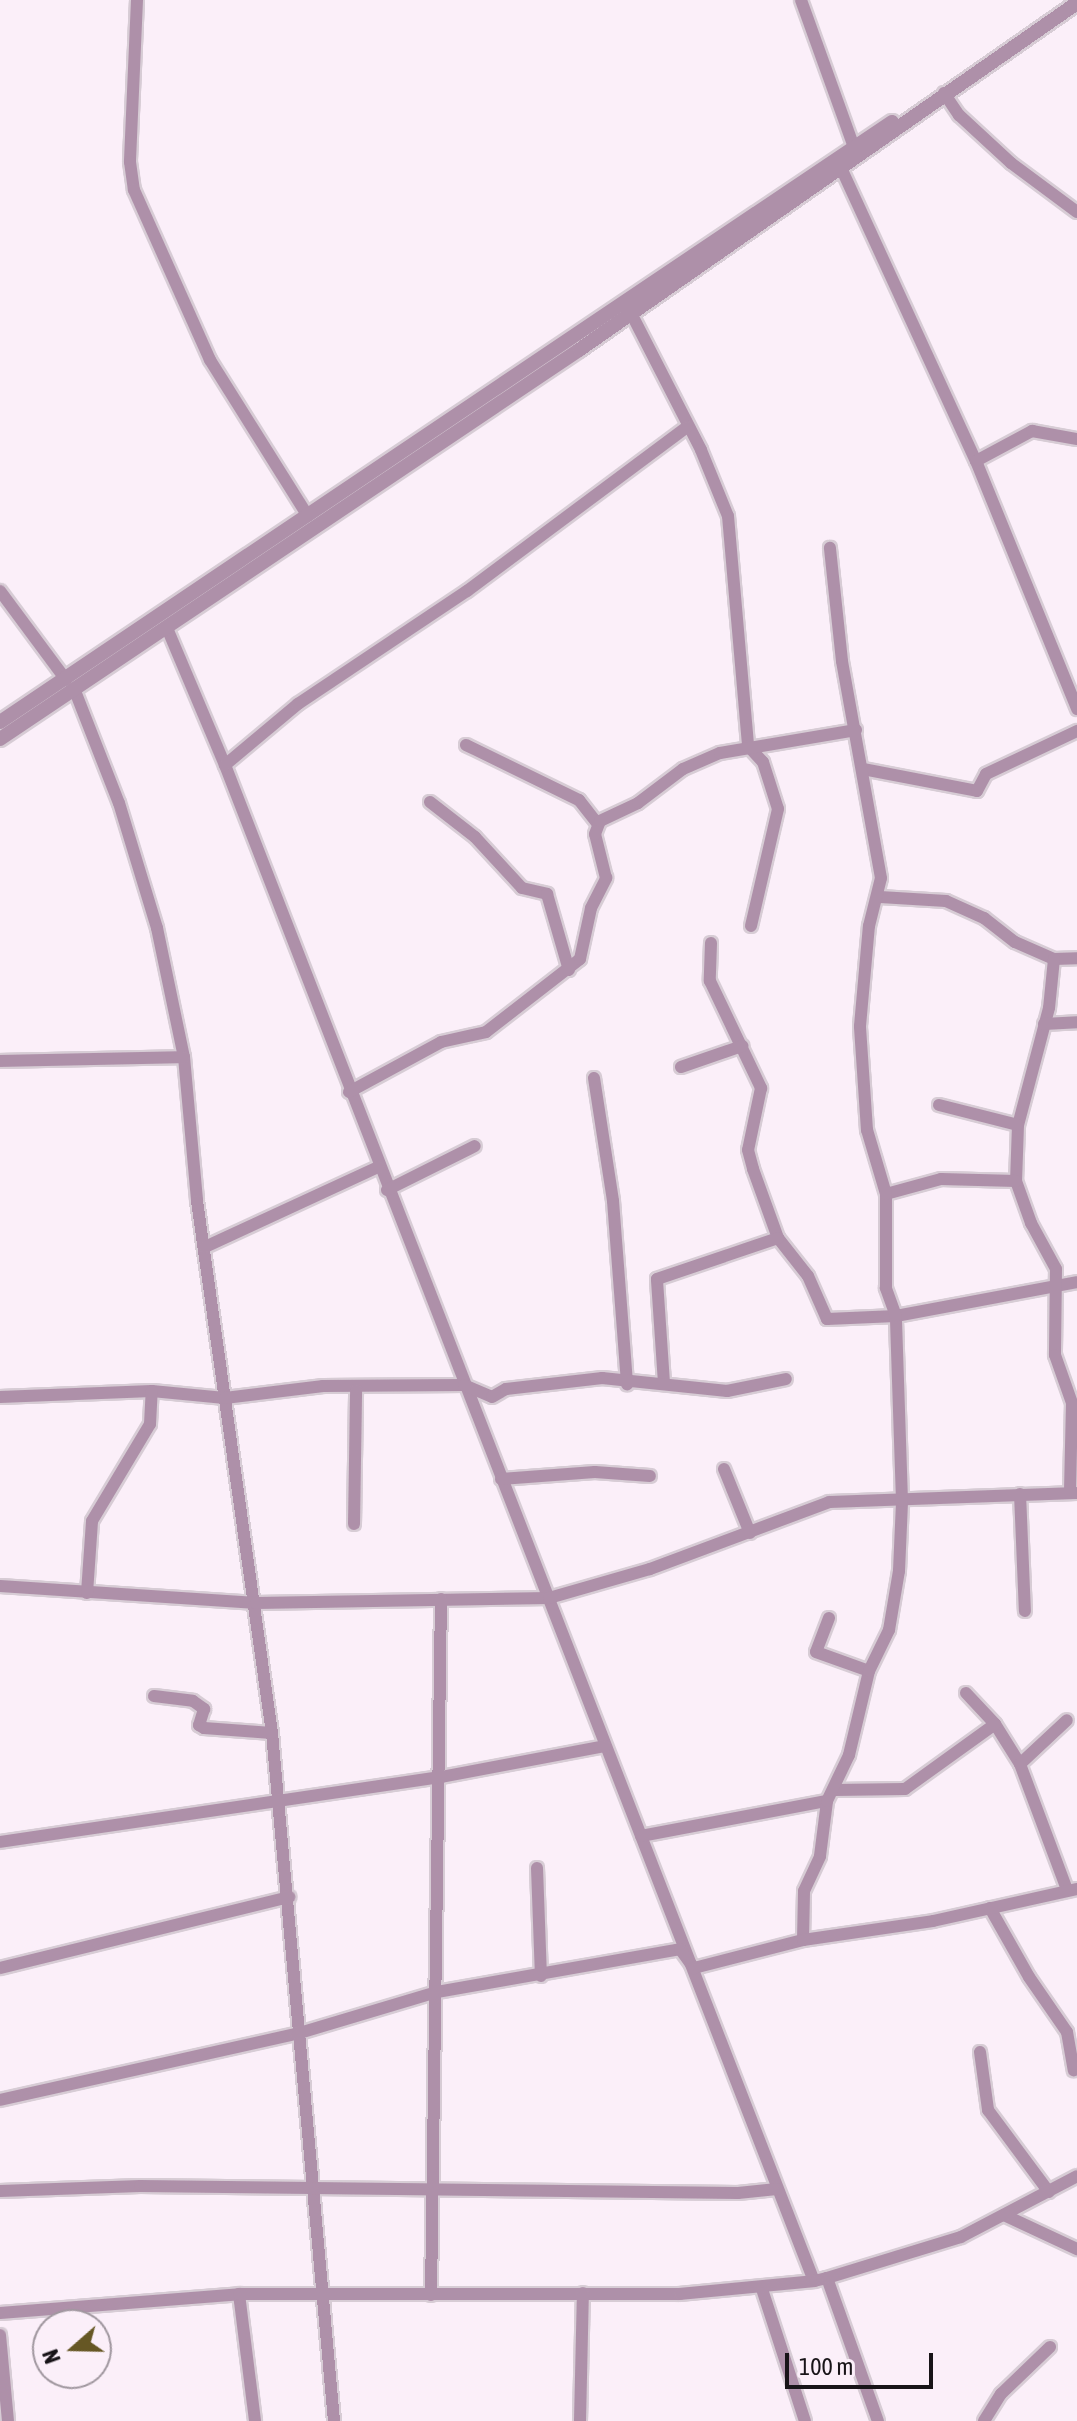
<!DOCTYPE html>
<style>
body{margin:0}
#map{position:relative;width:1077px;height:2421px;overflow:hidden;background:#fbeff9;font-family:"Asap Condensed",sans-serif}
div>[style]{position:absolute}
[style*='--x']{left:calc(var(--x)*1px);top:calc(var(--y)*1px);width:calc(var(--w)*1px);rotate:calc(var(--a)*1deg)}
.roads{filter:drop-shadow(2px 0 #d7ccd5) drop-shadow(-2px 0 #d7ccd5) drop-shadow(0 2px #d7ccd5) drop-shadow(0 -2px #d7ccd5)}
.minor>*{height:12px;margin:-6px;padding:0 6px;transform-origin:6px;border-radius:6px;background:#ae90a9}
.tertiary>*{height:14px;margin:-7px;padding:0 7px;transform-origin:7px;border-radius:7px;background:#ae90a9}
span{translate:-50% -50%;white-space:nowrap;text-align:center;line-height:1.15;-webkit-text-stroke:8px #fbeff9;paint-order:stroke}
.north{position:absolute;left:32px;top:2309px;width:80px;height:80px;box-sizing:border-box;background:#fbeff9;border:2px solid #a0979f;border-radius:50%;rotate:250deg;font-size:22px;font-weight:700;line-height:32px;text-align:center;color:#181418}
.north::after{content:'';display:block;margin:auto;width:28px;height:36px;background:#665724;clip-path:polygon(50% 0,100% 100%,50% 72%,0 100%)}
.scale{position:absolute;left:785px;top:2353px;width:148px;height:36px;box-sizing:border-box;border:4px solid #181418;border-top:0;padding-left:10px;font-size:24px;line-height:28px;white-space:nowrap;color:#181418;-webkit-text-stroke:6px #fbeff9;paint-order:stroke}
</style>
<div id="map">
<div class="roads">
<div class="minor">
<i style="--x:137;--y:0;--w:162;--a:92.5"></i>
<i style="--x:130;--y:162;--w:28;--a:82"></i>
<i style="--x:134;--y:190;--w:186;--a:65.9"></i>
<i style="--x:210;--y:360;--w:184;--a:57.9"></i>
<i style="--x:801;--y:0;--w:156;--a:70.2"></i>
<i style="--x:944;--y:93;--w:27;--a:56"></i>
<i style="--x:959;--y:115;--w:71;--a:42.7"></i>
<i style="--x:1011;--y:163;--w:82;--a:36.6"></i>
<i style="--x:842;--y:170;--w:320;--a:65.3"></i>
<i style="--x:976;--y:461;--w:268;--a:67.8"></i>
<i style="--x:631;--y:313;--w:154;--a:62.9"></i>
<i style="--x:701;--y:450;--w:71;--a:67.8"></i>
<i style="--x:728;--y:516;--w:231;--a:85"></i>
<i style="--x:748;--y:746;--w:22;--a:47"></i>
<i style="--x:763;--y:762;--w:49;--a:72.3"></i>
<i style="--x:778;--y:809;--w:120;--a:103"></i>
<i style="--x:976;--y:461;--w:64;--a:-28.2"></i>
<i style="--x:1032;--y:431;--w:46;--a:10.1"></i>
<i style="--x:0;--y:591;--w:111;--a:53.4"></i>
<i style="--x:167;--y:628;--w:149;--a:67.1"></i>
<i style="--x:225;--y:765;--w:1626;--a:68.77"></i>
<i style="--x:814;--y:2281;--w:13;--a:-13"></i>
<i style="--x:827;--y:2278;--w:152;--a:70.4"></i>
<i style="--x:75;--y:691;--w:120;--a:68.6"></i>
<i style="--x:119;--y:803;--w:131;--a:73.1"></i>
<i style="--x:157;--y:928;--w:132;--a:78.2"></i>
<i style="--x:184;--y:1057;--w:145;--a:84.8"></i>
<i style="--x:197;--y:1201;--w:537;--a:81.98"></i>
<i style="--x:272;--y:1733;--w:691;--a:84.85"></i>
<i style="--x:466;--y:745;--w:126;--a:26"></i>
<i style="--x:579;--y:800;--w:31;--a:52"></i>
<i style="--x:225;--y:765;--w:95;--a:-39.9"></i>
<i style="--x:298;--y:704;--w:203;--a:-33.8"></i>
<i style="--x:467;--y:591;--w:274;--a:-36.7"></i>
<i style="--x:863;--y:769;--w:116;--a:10.9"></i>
<i style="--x:977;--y:791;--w:19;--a:-62"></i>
<i style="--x:986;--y:774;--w:101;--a:-25.3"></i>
<i style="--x:430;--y:802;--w:57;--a:37.9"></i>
<i style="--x:475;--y:837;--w:69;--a:47.3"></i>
<i style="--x:522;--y:888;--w:26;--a:13"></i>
<i style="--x:547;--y:894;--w:79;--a:73.9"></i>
<i style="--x:880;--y:897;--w:66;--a:3.5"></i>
<i style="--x:946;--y:901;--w:42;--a:24.1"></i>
<i style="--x:984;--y:918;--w:39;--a:38"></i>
<i style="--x:1015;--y:942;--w:43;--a:23.6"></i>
<i style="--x:1054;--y:959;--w:23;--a:-2"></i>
<i style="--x:711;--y:943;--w:38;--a:92"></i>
<i style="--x:710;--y:981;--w:119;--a:64.5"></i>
<i style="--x:761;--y:1088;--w:63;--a:101.8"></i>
<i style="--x:748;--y:1150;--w:20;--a:75"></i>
<i style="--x:753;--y:1169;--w:73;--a:70.1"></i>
<i style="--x:778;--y:1238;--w:48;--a:51.7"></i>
<i style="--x:808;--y:1276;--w:47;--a:66.2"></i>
<i style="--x:827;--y:1319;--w:69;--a:-2.5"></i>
<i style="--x:896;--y:1316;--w:184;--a:-10.6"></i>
<i style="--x:1054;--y:959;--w:49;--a:95.8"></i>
<i style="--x:1049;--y:1008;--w:121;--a:104.8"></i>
<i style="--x:1018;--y:1125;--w:56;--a:92"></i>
<i style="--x:1016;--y:1181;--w:45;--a:70.3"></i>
<i style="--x:1031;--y:1223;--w:52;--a:61.5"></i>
<i style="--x:1056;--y:1269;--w:86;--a:90.7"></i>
<i style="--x:1055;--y:1355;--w:51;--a:70.5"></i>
<i style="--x:1072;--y:1403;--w:89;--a:91.3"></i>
<i style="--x:1044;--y:1024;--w:33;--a:-3"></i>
<i style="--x:0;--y:1061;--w:184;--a:-1.2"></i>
<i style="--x:681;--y:1067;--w:65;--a:-19"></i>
<i style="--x:594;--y:1078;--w:124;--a:81.2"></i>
<i style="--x:613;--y:1201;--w:184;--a:85.6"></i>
<i style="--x:349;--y:1092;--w:105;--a:-28.5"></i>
<i style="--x:441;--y:1042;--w:46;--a:-12.5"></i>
<i style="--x:486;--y:1032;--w:119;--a:-37.8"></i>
<i style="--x:580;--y:959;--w:52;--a:-77.8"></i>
<i style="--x:591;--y:908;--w:34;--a:-63"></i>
<i style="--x:606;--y:878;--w:45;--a:-104"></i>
<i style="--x:595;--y:834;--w:14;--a:-69"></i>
<i style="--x:600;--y:821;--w:42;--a:-25.3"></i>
<i style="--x:638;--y:803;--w:56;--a:-37.1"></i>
<i style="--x:683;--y:769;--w:40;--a:-23.4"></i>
<i style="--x:720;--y:753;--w:138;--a:-9.6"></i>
<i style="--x:939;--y:1105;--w:81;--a:14.2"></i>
<i style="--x:387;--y:1190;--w:98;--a:-26.6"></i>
<i style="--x:886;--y:1194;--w:57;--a:-15.3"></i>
<i style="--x:941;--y:1179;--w:75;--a:1.5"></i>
<i style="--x:205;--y:1247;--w:191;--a:-24.8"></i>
<i style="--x:664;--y:1383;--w:104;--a:-93.9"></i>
<i style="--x:657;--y:1279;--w:128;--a:-18.7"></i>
<i style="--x:0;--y:1397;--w:152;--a:-2.3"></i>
<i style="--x:152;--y:1391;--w:73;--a:5.5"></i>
<i style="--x:225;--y:1398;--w:99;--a:-7"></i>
<i style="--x:323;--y:1386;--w:141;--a:-0.4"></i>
<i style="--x:464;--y:1385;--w:30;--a:23"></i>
<i style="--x:492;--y:1397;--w:16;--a:-30"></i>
<i style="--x:506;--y:1389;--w:97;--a:-6.5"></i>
<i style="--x:602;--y:1378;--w:126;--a:5.9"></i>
<i style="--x:727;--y:1391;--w:60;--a:-11.5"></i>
<i style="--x:724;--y:1469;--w:69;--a:67.9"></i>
<i style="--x:501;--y:1479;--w:94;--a:-4.3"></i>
<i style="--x:595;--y:1472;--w:55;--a:4.2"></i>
<i style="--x:1020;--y:1494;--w:117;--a:87.6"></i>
<i style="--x:354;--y:1524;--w:134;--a:-89.1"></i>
<i style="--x:0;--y:1586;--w:257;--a:3.8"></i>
<i style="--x:256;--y:1603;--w:293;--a:-1"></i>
<i style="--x:549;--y:1598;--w:105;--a:-16"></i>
<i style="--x:650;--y:1569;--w:191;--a:-20.5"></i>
<i style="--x:829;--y:1502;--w:248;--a:-2.1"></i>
<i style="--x:87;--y:1593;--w:72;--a:-86"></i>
<i style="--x:92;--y:1521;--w:113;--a:-59.1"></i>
<i style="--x:150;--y:1424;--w:33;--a:-87"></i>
<i style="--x:829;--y:1618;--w:36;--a:111"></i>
<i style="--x:816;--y:1652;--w:56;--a:19.7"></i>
<i style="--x:966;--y:1693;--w:42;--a:46.9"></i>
<i style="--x:995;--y:1724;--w:47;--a:58"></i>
<i style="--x:1020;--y:1764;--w:134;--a:69.5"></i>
<i style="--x:154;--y:1696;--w:39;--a:7"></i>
<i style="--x:193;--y:1701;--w:14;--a:36"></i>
<i style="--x:204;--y:1709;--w:17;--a:107"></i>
<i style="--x:199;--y:1725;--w:6;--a:31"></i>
<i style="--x:204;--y:1728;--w:68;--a:4.2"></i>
<i style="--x:1020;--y:1764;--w:64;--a:-43.1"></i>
<i style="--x:834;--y:1790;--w:71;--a:-0.8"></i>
<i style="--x:905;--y:1789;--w:111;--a:-35.8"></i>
<i style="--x:641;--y:1836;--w:189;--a:-10.7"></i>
<i style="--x:0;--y:1842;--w:446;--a:-8.4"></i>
<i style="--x:441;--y:1777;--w:167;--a:-10.7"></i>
<i style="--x:537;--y:1868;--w:108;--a:87.9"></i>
<i style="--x:990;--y:1908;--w:79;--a:60.5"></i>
<i style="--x:1029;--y:1977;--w:67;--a:55.4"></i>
<i style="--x:1067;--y:2032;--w:39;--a:80"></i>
<i style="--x:803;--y:1940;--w:49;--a:-88.8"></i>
<i style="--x:804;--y:1891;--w:38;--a:-65"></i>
<i style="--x:820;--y:1856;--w:55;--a:-82.7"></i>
<i style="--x:827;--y:1801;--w:51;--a:-64.4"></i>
<i style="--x:849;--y:1755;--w:86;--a:-76.6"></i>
<i style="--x:869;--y:1671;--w:46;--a:-64"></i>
<i style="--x:889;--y:1630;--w:60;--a:-80.4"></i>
<i style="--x:899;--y:1571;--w:70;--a:-87.5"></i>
<i style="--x:902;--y:1501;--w:185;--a:-91.9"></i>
<i style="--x:896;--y:1316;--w:30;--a:-110"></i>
<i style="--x:886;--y:1288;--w:94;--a:-90"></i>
<i style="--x:886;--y:1194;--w:67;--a:-106.5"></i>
<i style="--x:867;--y:1130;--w:104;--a:-93.9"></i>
<i style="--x:860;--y:1026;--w:100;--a:-84.9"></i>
<i style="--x:869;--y:926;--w:49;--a:-76"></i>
<i style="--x:881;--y:878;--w:220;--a:-100.2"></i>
<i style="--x:842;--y:661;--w:114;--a:-96.1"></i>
<i style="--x:0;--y:1968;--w:298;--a:-13.8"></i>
<i style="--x:980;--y:2052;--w:59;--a:82.1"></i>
<i style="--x:988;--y:2110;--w:102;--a:53.4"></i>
<i style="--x:0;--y:2100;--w:303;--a:-12.6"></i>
<i style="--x:296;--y:2034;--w:147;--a:-16.6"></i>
<i style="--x:437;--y:1992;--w:247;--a:-10"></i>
<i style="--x:680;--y:1949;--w:24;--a:54"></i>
<i style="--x:694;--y:1968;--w:113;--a:-14.4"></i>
<i style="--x:803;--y:1940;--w:131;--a:-8.3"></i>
<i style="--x:933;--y:1921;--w:148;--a:-12.5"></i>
<i style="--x:0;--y:2191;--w:140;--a:-2"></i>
<i style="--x:140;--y:2186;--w:598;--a:0.67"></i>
<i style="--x:738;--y:2193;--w:39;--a:-6"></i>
<i style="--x:1004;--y:2215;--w:81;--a:25"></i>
<i style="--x:827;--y:2278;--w:140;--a:-17"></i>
<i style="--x:961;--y:2237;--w:131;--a:-27.7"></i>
<i style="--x:762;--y:2289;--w:139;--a:72"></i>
<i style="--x:239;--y:2294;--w:128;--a:82.8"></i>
<i style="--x:431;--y:2295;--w:696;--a:-89.18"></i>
<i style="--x:0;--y:2313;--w:240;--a:-4.5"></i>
<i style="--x:239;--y:2294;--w:441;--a:0"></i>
<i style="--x:680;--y:2294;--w:135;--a:-5.5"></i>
<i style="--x:0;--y:2335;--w:86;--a:84.7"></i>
<i style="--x:580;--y:2421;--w:128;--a:-88.7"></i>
<i style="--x:984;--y:2421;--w:32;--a:-58"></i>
<i style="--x:1001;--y:2394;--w:68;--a:-43.8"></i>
</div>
<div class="tertiary">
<i style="--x:0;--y:722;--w:1075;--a:-33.93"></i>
<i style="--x:0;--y:739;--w:698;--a:-33.9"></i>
<i style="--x:579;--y:350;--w:607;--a:-34.87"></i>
</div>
</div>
<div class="north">N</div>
<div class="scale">100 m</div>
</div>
